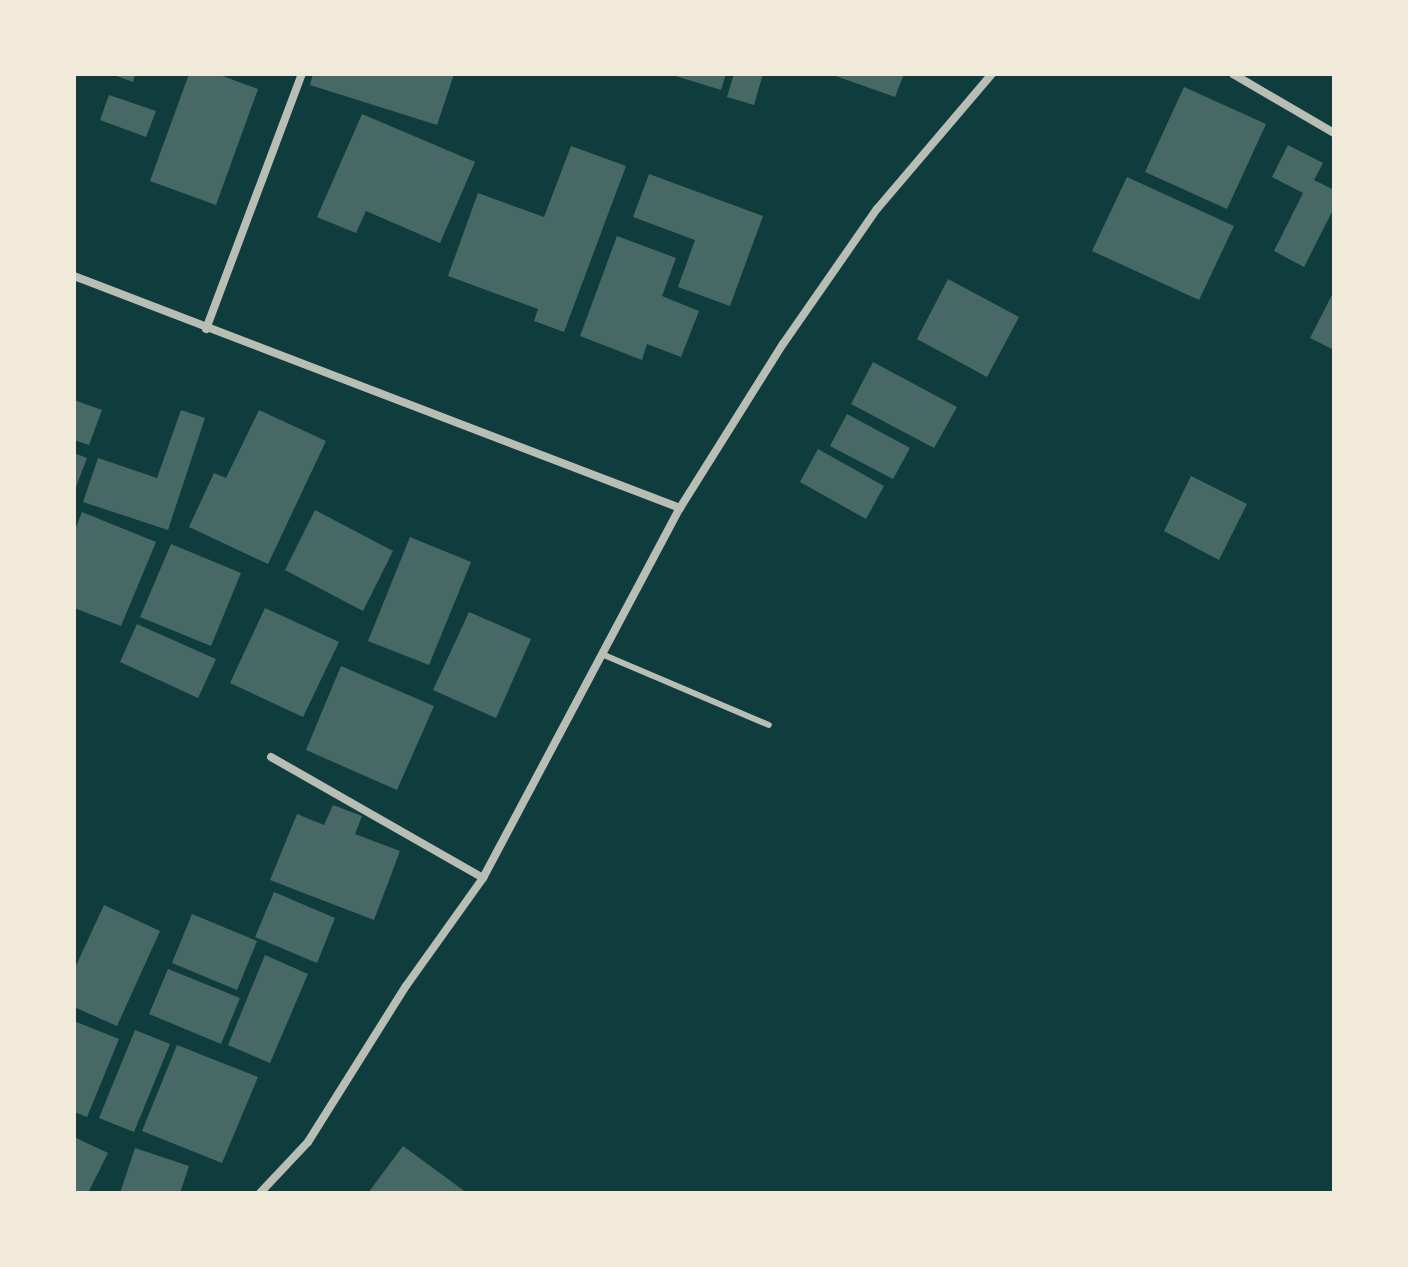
<!DOCTYPE html>
<style>
body{margin:0}
#map{position:relative;width:1408px;height:1267px;overflow:hidden;background:#0f3d3e;font-family:"Open Sans",sans-serif}
div>[style]{position:absolute}
[style*='--x']{left:calc(var(--x)*1px);top:calc(var(--y)*1px);width:calc(var(--w)*1px);rotate:calc(var(--a)*1deg)}
.building>*{inset:0;background:#486865}
.service>*{height:6px;margin:-3px;padding:0 3px;transform-origin:3px;border-radius:3px;background:#b8beb3}
.minor>*{height:8px;margin:-4px;padding:0 4px;transform-origin:4px;border-radius:4px;background:#b8beb3}
span{translate:-50% -50%;white-space:nowrap;text-align:center;line-height:1.15;-webkit-text-stroke:7px #f1e9da;paint-order:stroke}
.frame{position:absolute;inset:0;border:76px solid #f1e9da;pointer-events:none}
</style>
<div id="map">
<div class="building">
<i style="clip-path:polygon(111px 74px,135px 74px,133px 82px)"></i>
<i style="clip-path:polygon(189px 74px,217px 74px,258px 89px,216px 205px,150px 181px)"></i>
<i style="clip-path:polygon(313px 74px,454px 74px,437px 125px,310px 85px)"></i>
<i style="clip-path:polygon(669px 74px,726px 74px,721px 90px)"></i>
<i style="clip-path:polygon(734px 74px,763px 74px,754px 105px,727px 97px)"></i>
<i style="clip-path:polygon(830px 74px,904px 74px,895px 97px)"></i>
<i style="clip-path:polygon(1184px 87px,1266px 124px,1227px 209px,1145px 172px)"></i>
<i style="clip-path:polygon(109px 95px,156px 111px,146px 137px,100px 120px)"></i>
<i style="clip-path:polygon(362px 114px,475px 162px,440px 243px,366px 211px,356px 233px,317px 217px)"></i>
<i style="clip-path:polygon(1288px 145px,1323px 163px,1314px 180px,1334px 190px,1334px 208px,1304px 267px,1274px 251px,1303px 193px,1272px 177px)"></i>
<i style="clip-path:polygon(571px 146px,626px 166px,564px 332px,534px 321px,538px 309px,448px 276px,478px 193px,544px 217px)"></i>
<i style="clip-path:polygon(649px 174px,763px 216px,730px 306px,678px 287px,695px 240px,633px 217px)"></i>
<i style="clip-path:polygon(1127px 177px,1234px 226px,1199px 300px,1092px 251px)"></i>
<i style="clip-path:polygon(617px 236px,676px 258px,662px 296px,699px 311px,681px 357px,647px 344px,642px 360px,580px 336px)"></i>
<i style="clip-path:polygon(948px 279px,1019px 317px,987px 377px,917px 339px)"></i>
<i style="clip-path:polygon(1334px 291px,1334px 350px,1310px 338px)"></i>
<i style="clip-path:polygon(873px 362px,957px 407px,934px 448px,851px 404px)"></i>
<i style="clip-path:polygon(74px 400px,102px 410px,89px 445px,74px 440px)"></i>
<i style="clip-path:polygon(181px 410px,205px 418px,168px 530px,83px 502px,98px 458px,157px 478px)"></i>
<i style="clip-path:polygon(259px 410px,326px 441px,268px 564px,189px 527px,214px 473px,226px 478px)"></i>
<i style="clip-path:polygon(847px 414px,910px 448px,893px 479px,830px 446px)"></i>
<i style="clip-path:polygon(818px 449px,884px 486px,866px 519px,800px 482px)"></i>
<i style="clip-path:polygon(74px 453px,87px 458px,74px 492px)"></i>
<i style="clip-path:polygon(1191px 476px,1247px 504px,1219px 560px,1164px 531px)"></i>
<i style="clip-path:polygon(315px 510px,393px 551px,363px 611px,285px 570px)"></i>
<i style="clip-path:polygon(82px 512px,156px 542px,121px 626px,74px 608px,74px 532px)"></i>
<i style="clip-path:polygon(410px 537px,471px 562px,429px 665px,368px 641px)"></i>
<i style="clip-path:polygon(171px 544px,241px 573px,211px 646px,140px 617px)"></i>
<i style="clip-path:polygon(265px 608px,339px 642px,303px 717px,230px 683px)"></i>
<i style="clip-path:polygon(469px 612px,531px 639px,496px 718px,433px 690px)"></i>
<i style="clip-path:polygon(137px 624px,216px 659px,198px 698px,120px 662px)"></i>
<i style="clip-path:polygon(341px 666px,434px 706px,397px 790px,306px 750px)"></i>
<i style="clip-path:polygon(333px 805px,362px 816px,355px 834px,400px 851px,374px 920px,270px 880px,297px 814px,324px 825px)"></i>
<i style="clip-path:polygon(274px 892px,335px 918px,317px 963px,255px 937px)"></i>
<i style="clip-path:polygon(104px 905px,160px 931px,117px 1026px,74px 1007px,74px 970px)"></i>
<i style="clip-path:polygon(192px 914px,257px 941px,237px 990px,172px 963px)"></i>
<i style="clip-path:polygon(265px 955px,308px 974px,270px 1063px,228px 1045px)"></i>
<i style="clip-path:polygon(168px 969px,240px 998px,221px 1044px,149px 1014px)"></i>
<i style="clip-path:polygon(74px 1021px,119px 1039px,87px 1117px,74px 1112px)"></i>
<i style="clip-path:polygon(135px 1030px,170px 1044px,134px 1132px,99px 1118px)"></i>
<i style="clip-path:polygon(177px 1045px,258px 1077px,222px 1163px,142px 1131px)"></i>
<i style="clip-path:polygon(74px 1137px,108px 1153px,88px 1193px,74px 1193px)"></i>
<i style="clip-path:polygon(403px 1146px,467px 1193px,368px 1193px)"></i>
<i style="clip-path:polygon(135px 1148px,189px 1166px,180px 1193px,120px 1193px)"></i>
</div>
<div class="service">
<i style="--x:604;--y:655;--w:179;--a:23"></i>
</div>
<div class="minor">
<i style="--x:1233;--y:74;--w:117;--a:30.3"></i>
<i style="--x:74;--y:276;--w:649;--a:20.95"></i>
<i style="--x:206;--y:329;--w:272;--a:-69.4"></i>
<i style="--x:271;--y:757;--w:244;--a:29.7"></i>
<i style="--x:260;--y:1193;--w:70;--a:-46.7"></i>
<i style="--x:308;--y:1142;--w:184;--a:-57.9"></i>
<i style="--x:406;--y:986;--w:133;--a:-54.5"></i>
<i style="--x:483;--y:878;--w:419;--a:-62"></i>
<i style="--x:680;--y:508;--w:194;--a:-57.9"></i>
<i style="--x:783;--y:344;--w:165;--a:-55.2"></i>
<i style="--x:877;--y:209;--w:177;--a:-49.6"></i>
</div>
<div class="frame"></div>
</div>
